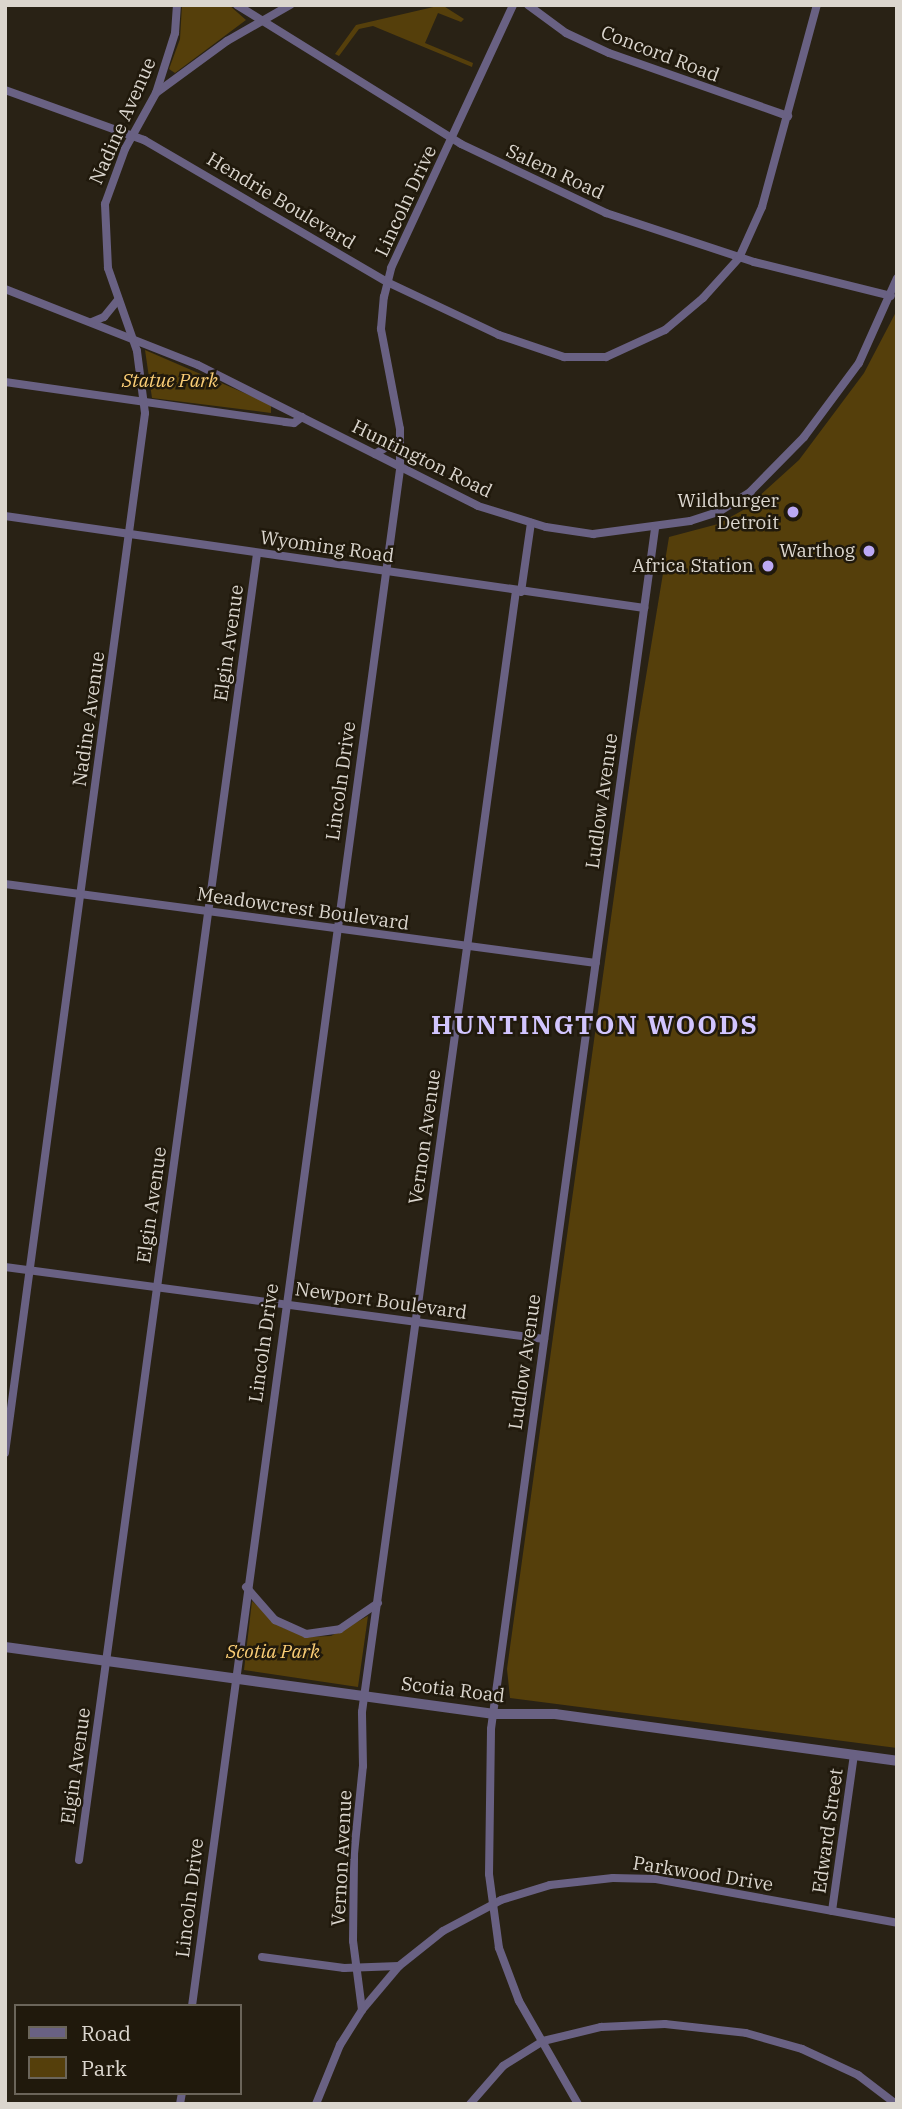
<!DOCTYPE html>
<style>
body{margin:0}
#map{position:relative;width:902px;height:2109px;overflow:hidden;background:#292215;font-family:"IBM Plex Serif",serif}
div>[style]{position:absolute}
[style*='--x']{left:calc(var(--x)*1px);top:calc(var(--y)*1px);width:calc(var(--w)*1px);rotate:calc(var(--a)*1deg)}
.green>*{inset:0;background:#553f0b}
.minor>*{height:8px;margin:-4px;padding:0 4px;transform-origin:4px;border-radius:4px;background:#696183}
.tertiary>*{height:10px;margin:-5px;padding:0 5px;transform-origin:5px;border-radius:5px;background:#696183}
.dots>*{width:19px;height:19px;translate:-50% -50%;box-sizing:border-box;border:4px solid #20190c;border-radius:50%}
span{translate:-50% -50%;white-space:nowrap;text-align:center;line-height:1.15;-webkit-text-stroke:5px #20190c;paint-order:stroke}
.street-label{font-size:19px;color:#dbd6ce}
.park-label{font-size:19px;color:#fbce76;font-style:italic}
.poi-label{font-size:19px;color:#dbd6ce}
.right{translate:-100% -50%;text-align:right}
.district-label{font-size:26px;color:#d2c5fe;font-weight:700;letter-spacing:2px}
.frame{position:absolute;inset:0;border:7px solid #dbd6ce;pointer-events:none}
.legend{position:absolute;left:14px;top:2004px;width:228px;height:91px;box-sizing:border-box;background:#20190c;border:2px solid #6b655a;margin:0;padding:9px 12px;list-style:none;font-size:21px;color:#dbd6ce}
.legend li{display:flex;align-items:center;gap:14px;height:35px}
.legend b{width:35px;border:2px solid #6b655a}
</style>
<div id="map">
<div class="green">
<i style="clip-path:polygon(182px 5px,229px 5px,246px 20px,175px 73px,169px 69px,180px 39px)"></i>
<i style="clip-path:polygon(442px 5px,464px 19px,461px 22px,438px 13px,425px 43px,473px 63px,472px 67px,373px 26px,359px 29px,339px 56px,335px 54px,356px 25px)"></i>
<i style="clip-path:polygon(897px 310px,897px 1748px,510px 1698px,507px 1669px,636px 737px,669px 537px,718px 524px,745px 509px,799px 460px,864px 373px)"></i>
<i style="clip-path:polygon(145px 350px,263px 401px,271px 406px,271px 413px,152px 398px)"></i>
<i style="clip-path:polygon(252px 1601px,281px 1627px,307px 1637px,331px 1636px,368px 1616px,358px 1687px,244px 1670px)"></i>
</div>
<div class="minor">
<i style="--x:237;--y:5;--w:264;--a:31.8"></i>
<i style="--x:461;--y:144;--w:161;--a:25.4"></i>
<i style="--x:606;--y:213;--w:156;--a:18.3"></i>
<i style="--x:754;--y:262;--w:141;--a:13.9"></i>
<i style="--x:528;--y:5;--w:47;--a:36.4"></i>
<i style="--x:566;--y:33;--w:47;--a:24.9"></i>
<i style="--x:609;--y:53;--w:190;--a:19.4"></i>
<i style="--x:5;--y:90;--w:148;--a:19.8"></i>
<i style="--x:144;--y:140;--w:281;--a:30.3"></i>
<i style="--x:387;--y:282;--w:124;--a:25.3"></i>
<i style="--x:499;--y:335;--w:69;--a:18.7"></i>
<i style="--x:564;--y:357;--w:42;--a:0"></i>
<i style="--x:606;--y:357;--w:65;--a:-24.6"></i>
<i style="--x:665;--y:330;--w:50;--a:-40.1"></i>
<i style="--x:703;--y:298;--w:54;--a:-48"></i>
<i style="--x:739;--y:258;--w:56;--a:-65.7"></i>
<i style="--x:762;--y:207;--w:209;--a:-74.8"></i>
<i style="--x:156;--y:93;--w:88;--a:-36.2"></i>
<i style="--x:227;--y:41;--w:73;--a:-29.7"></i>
<i style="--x:5;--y:289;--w:207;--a:21.5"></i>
<i style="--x:198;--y:365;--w:313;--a:26.7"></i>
<i style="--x:478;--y:506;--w:71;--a:17.2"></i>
<i style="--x:546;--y:527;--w:48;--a:8.5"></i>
<i style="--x:593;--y:534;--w:98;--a:-7.6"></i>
<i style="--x:690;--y:521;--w:32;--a:-18"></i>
<i style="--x:720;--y:511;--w:36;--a:-32"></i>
<i style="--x:750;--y:492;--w:77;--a:-45.5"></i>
<i style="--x:804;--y:437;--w:92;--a:-53.4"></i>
<i style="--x:859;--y:363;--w:93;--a:-65.9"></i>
<i style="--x:92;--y:322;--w:13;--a:-23"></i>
<i style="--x:104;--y:317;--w:22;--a:-51"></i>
<i style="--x:5;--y:382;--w:283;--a:8.1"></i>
<i style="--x:285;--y:422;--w:9;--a:6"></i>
<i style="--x:294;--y:423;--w:10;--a:-37"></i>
<i style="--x:375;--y:454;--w:29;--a:-31"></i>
<i style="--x:5;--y:516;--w:646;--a:8.19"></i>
<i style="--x:521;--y:592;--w:70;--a:-81.8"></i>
<i style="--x:5;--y:884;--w:596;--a:7.61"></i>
<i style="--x:5;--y:1267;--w:544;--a:7.61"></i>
<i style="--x:5;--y:1453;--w:1049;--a:-82.33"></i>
<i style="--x:145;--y:413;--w:63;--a:-97.4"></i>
<i style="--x:137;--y:351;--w:88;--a:-109.3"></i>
<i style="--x:108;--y:268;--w:64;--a:-92.7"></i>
<i style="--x:105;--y:204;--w:59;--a:-70"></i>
<i style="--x:125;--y:149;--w:64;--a:-61"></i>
<i style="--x:156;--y:93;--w:63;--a:-72.4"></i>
<i style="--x:175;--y:33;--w:28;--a:-86"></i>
<i style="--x:246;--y:1587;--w:44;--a:48.7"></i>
<i style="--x:275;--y:1620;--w:34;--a:24"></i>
<i style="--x:306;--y:1634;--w:34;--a:-8"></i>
<i style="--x:340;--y:1629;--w:46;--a:-34.4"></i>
<i style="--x:79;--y:1860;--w:1319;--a:-82.24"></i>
<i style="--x:832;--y:1911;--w:158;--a:-82"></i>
<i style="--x:262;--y:1957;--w:83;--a:7.6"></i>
<i style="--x:344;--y:1968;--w:55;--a:-2.1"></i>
<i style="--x:399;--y:1966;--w:56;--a:-38.5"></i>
<i style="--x:443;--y:1931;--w:66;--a:-28.1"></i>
<i style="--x:501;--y:1900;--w:51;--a:-17"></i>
<i style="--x:550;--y:1885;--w:63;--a:-6.3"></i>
<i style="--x:613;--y:1878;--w:43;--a:1.3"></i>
<i style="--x:656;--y:1879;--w:245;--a:10.3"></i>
<i style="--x:192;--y:2006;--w:1551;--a:-82.29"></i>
<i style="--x:400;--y:469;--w:40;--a:-90"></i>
<i style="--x:400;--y:429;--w:102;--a:-100.8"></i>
<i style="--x:381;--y:329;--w:32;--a:-85"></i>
<i style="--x:384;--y:297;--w:30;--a:-76"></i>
<i style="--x:391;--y:268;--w:290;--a:-65.1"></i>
<i style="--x:362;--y:2010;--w:57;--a:-49.9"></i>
<i style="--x:180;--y:2104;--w:11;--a:-80"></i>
<i style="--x:316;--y:2104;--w:64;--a:-67.9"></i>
<i style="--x:340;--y:2045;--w:41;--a:-57.8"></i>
<i style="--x:362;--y:2010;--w:70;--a:-97.4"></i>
<i style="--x:353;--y:1941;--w:87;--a:-89.3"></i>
<i style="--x:354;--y:1854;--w:88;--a:-84.2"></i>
<i style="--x:363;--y:1766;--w:54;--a:-91.1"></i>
<i style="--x:362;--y:1712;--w:1132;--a:-82.18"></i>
<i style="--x:470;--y:2104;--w:50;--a:-49"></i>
<i style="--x:503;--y:2066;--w:47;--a:-32"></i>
<i style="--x:543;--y:2041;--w:60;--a:-13.6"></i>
<i style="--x:601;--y:2027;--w:64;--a:-2.7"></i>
<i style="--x:665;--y:2024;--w:81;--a:6.3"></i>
<i style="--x:746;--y:2033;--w:58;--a:15.9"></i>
<i style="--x:802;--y:2049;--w:62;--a:24.9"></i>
<i style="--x:858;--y:2075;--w:48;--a:37.3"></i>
<i style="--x:578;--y:2104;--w:119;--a:-119.8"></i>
<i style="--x:519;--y:2001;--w:57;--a:-110.7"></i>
<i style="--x:499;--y:1948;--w:75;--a:-97.7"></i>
<i style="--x:489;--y:1874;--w:145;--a:-89.2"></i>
<i style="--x:491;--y:1729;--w:1211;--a:-82.22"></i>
</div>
<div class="tertiary">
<i style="--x:5;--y:1647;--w:492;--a:7.8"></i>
<i style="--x:492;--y:1714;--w:63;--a:0"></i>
<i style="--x:555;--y:1714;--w:345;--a:7.8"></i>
</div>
<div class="dots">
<i style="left:793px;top:512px;background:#bca9f5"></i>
<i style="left:869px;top:551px;background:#bca9f5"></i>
<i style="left:768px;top:566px;background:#bca9f5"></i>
</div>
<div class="street-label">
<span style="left:660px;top:54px;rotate:21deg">Concord Road</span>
<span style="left:123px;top:121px;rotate:-66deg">Nadine Avenue</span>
<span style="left:555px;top:172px;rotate:25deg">Salem Road</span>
<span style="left:281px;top:201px;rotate:31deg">Hendrie Boulevard</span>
<span style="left:406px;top:201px;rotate:-65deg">Lincoln Drive</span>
<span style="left:422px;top:459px;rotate:26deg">Huntington Road</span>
<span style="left:327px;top:547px;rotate:8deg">Wyoming Road</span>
<span style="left:229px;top:643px;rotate:-82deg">Elgin Avenue</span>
<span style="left:89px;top:719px;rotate:-82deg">Nadine Avenue</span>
<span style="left:341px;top:781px;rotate:-82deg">Lincoln Drive</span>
<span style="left:602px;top:801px;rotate:-82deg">Ludlow Avenue</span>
<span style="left:303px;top:909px;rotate:8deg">Meadowcrest Boulevard</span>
<span style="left:425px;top:1137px;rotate:-82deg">Vernon Avenue</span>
<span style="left:152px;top:1205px;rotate:-82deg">Elgin Avenue</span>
<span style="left:381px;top:1301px;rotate:8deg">Newport Boulevard</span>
<span style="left:264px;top:1343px;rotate:-82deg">Lincoln Drive</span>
<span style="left:525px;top:1362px;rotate:-82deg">Ludlow Avenue</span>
<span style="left:453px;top:1690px;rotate:7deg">Scotia Road</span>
<span style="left:76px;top:1766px;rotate:-82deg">Elgin Avenue</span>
<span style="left:828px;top:1831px;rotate:-82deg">Edward Street</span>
<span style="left:342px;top:1858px;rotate:-87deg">Vernon Avenue</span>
<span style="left:703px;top:1874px;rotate:9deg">Parkwood Drive</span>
<span style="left:190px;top:1898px;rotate:-83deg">Lincoln Drive</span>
</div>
<div class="park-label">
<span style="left:170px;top:381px">Statue Park</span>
<span style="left:273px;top:1652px">Scotia Park</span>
</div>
<div class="poi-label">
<span class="right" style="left:779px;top:512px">Wildburger<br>Detroit</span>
<span class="right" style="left:855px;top:551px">Warthog</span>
<span class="right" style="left:754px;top:566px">Africa Station</span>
</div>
<div class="district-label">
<span style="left:595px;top:1025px">HUNTINGTON WOODS</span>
</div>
<div class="frame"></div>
<ul class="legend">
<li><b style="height:9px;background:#696183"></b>Road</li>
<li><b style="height:19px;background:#553f0b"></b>Park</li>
</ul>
</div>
